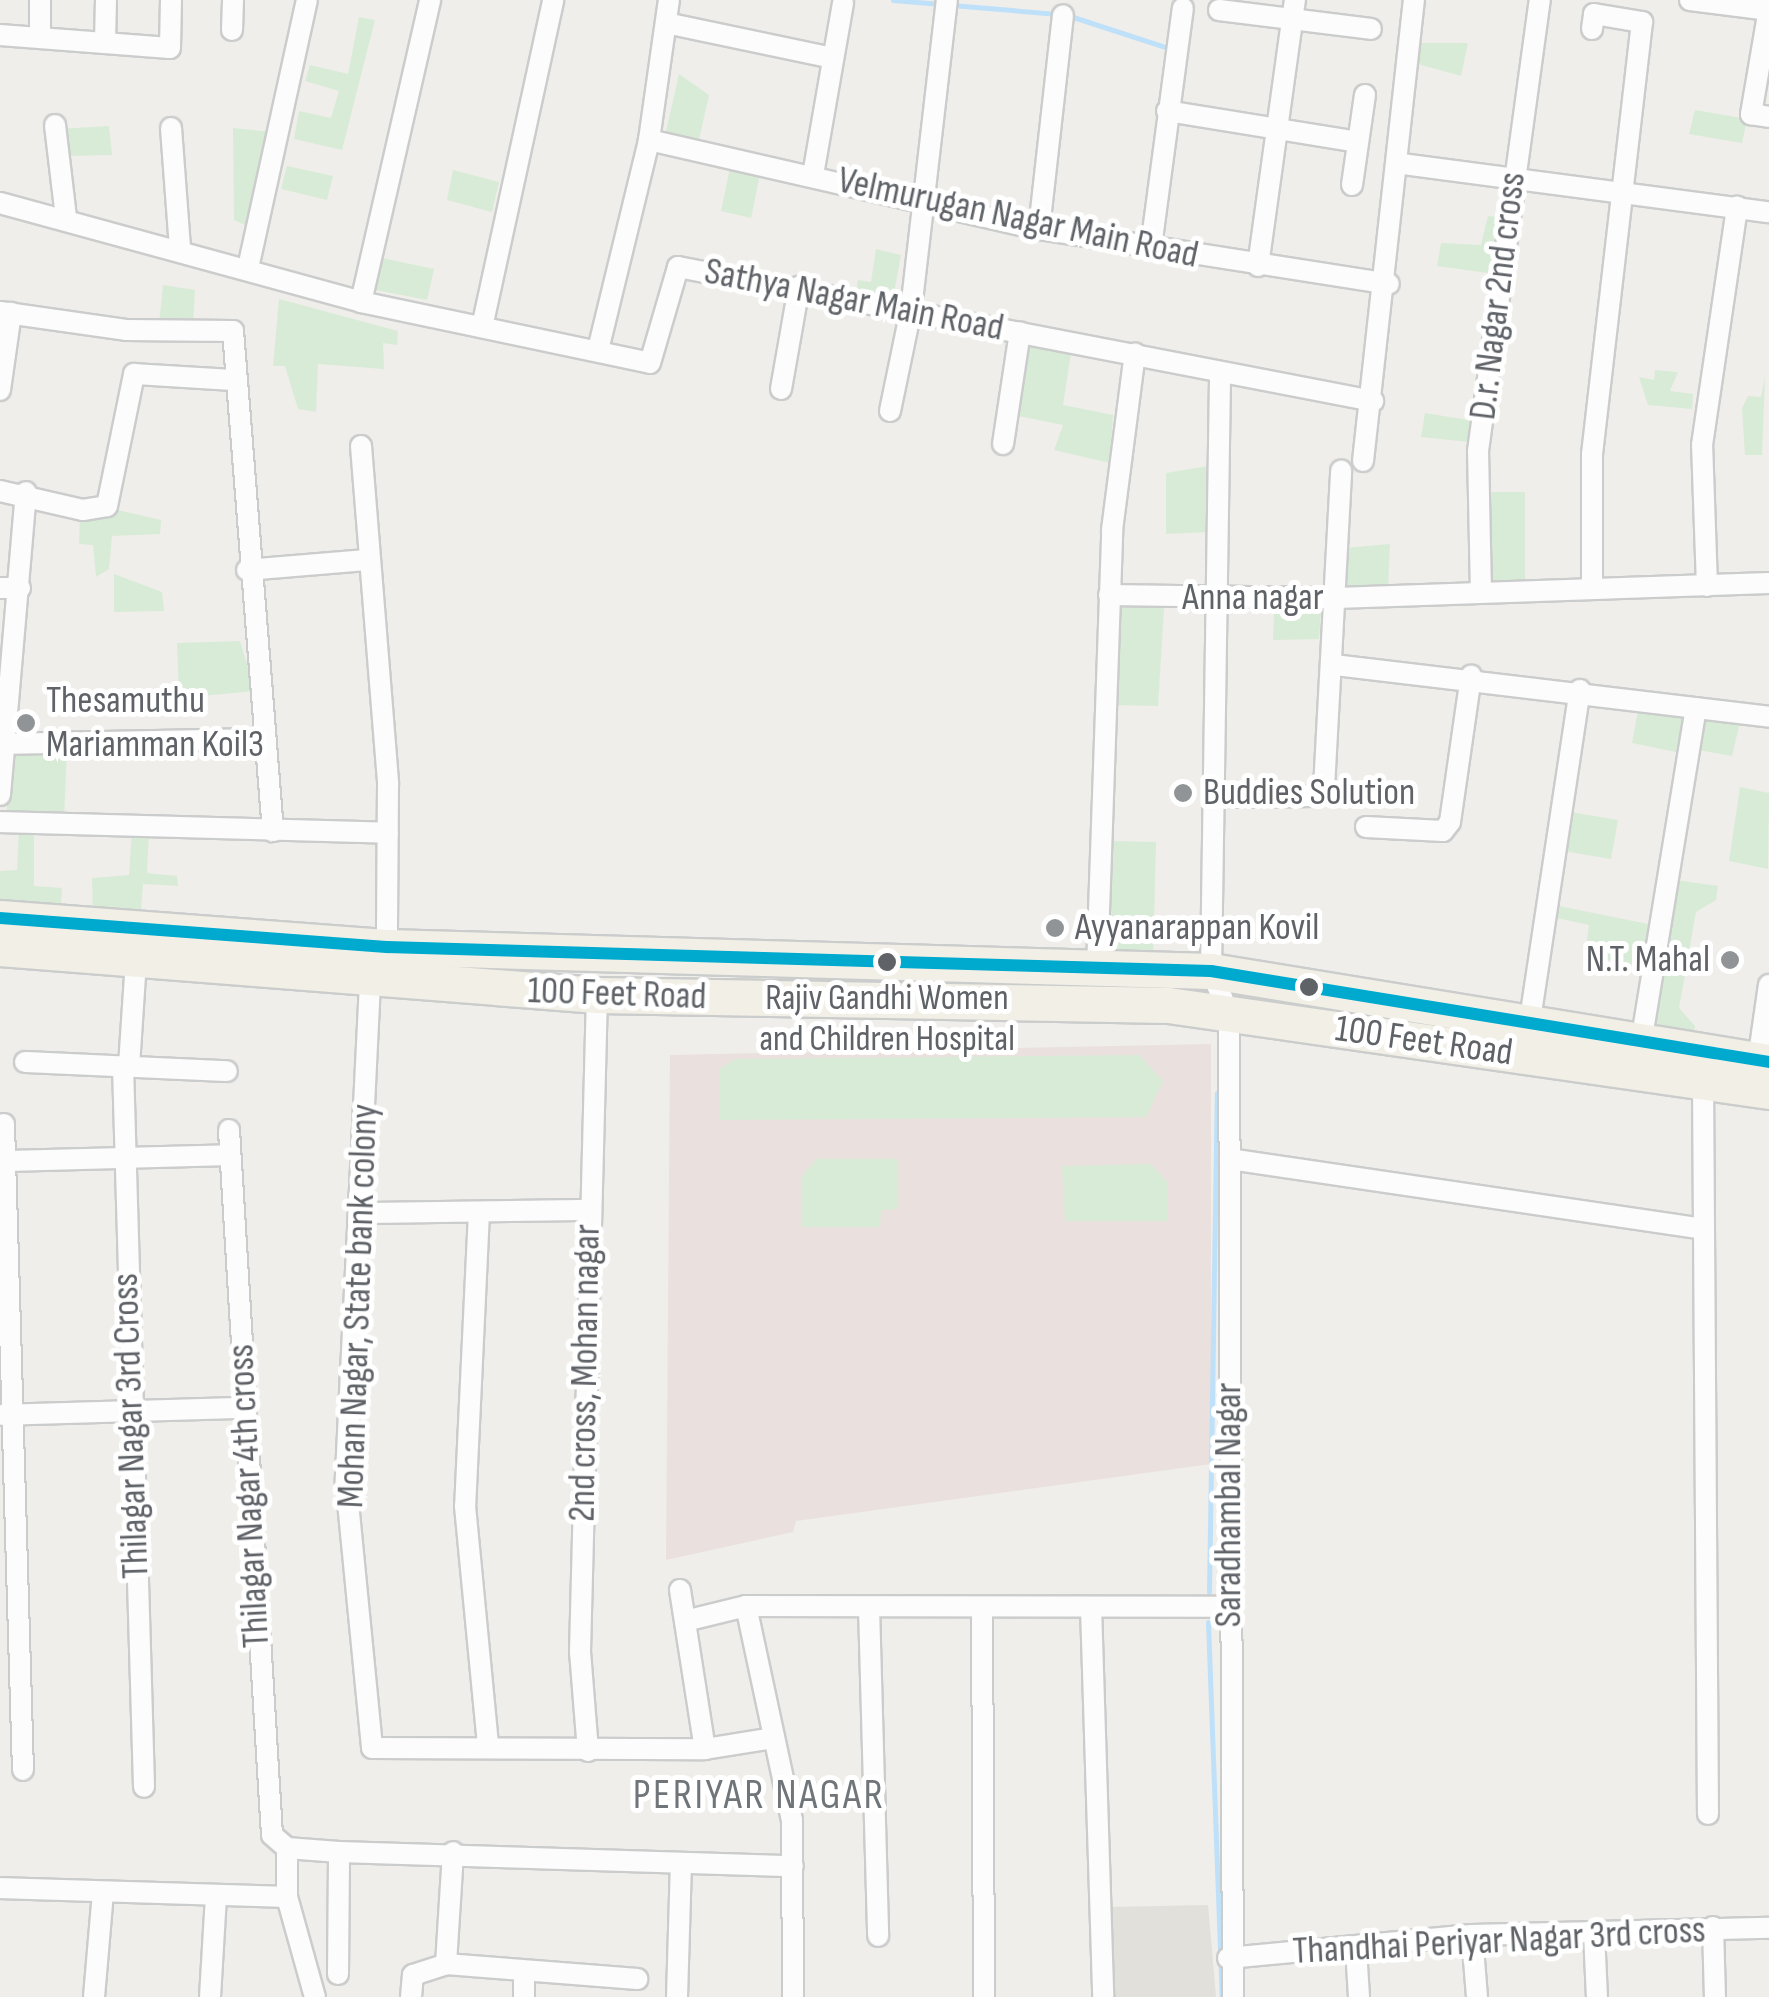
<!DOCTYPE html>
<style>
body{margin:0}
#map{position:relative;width:1769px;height:1997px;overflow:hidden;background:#efeeea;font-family:"Sofia Sans Condensed",sans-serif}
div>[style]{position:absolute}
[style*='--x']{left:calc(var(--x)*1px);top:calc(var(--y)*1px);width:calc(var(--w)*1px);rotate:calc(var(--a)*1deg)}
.education>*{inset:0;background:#e2e0da}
.medical>*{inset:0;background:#eae0de}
.green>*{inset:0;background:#d8ebd6}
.stream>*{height:5px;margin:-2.5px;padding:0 2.5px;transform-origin:2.5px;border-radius:2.5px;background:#bfe0f9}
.roads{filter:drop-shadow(2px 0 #cbcccc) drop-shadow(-2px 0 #cbcccc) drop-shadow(0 2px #cbcccc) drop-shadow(0 -2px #cbcccc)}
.minor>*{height:20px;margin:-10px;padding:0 10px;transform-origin:10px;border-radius:10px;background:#fdfcfc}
.trunk>*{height:35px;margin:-17.5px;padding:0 17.5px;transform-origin:17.5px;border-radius:17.5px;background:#f2f0e6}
.bus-1>*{height:12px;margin:-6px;padding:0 6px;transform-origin:6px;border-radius:6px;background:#00a9ce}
.dots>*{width:28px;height:28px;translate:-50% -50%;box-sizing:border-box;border:5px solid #fff;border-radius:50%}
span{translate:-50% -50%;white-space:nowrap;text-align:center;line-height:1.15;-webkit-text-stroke:10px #fff;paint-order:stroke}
.bus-label{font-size:36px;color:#5f6368}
.street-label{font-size:38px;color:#5f6368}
.poi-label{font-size:38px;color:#5f6368}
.left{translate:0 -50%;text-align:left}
.right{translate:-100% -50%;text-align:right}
.quarter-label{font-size:42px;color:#70757a;letter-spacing:2.5px}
</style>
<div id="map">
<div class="education">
<i style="clip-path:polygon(1208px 1905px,1216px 1997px,1111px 1997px,1107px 1907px)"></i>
</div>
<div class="medical">
<i style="clip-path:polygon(1211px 1044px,1211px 1464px,796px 1521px,793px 1532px,666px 1560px,670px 1055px)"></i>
</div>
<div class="green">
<i style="clip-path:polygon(359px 17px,375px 20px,342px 150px,294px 139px,299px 111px,331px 118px,339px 91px,305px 81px,310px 65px,348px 74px)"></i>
<i style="clip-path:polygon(1417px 43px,1468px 43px,1461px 76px,1414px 63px)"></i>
<i style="clip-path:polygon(679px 74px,709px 95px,698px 144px,665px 136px)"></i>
<i style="clip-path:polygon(1695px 110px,1747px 119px,1742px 143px,1689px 134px)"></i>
<i style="clip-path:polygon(109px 126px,112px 155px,67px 156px,59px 129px)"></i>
<i style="clip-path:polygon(233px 128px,272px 132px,252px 228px,234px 220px)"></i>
<i style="clip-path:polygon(731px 163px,761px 169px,751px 218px,721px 211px)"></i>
<i style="clip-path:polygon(287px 166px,333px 176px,327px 200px,281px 189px)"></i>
<i style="clip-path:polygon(453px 170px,499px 182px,492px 212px,447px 200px)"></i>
<i style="clip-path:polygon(1488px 216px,1507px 218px,1495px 274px,1437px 266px,1441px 243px,1481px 245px)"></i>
<i style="clip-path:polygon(876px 249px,901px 255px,893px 298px,856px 293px,858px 280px,871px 282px)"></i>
<i style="clip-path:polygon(382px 258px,434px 269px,427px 300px,376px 290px)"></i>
<i style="clip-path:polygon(163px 285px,195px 290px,193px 325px,159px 324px)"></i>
<i style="clip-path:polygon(279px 299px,398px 331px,397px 345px,383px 343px,384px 369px,318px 364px,316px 412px,298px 409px,285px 366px,273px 366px)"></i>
<i style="clip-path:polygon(1024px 340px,1071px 353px,1063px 405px,1113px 415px,1110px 463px,1054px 450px,1063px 425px,1014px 415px)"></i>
<i style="clip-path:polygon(1655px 370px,1678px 372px,1670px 391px,1693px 394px,1692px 409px,1648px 405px,1639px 377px,1654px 380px)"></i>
<i style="clip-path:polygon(1765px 376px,1762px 455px,1745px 455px,1742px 408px,1748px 396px,1761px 397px)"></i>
<i style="clip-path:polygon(1425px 413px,1474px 421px,1469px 442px,1421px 437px)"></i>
<i style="clip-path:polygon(1208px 466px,1208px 532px,1166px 534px,1166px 473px)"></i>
<i style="clip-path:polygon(1485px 492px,1525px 492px,1525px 580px,1485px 581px)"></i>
<i style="clip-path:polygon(113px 509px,161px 520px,160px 534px,112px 536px,109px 569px,96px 577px,93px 545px,79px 544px,80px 516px)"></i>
<i style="clip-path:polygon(1390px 544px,1388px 589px,1347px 590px,1344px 548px)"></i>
<i style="clip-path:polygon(114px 574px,162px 592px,164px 611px,114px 612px)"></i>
<i style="clip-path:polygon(1115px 606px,1164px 608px,1158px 706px,1112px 705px)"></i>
<i style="clip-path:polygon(1274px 612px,1321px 612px,1319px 639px,1273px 640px)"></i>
<i style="clip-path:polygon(240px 641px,255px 691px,179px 698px,177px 643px)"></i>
<i style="clip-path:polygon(1639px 705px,1684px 713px,1676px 752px,1632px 743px)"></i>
<i style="clip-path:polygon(1699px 713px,1741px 718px,1732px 756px,1693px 749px)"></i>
<i style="clip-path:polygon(67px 747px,64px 820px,7px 818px,7px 748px)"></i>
<i style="clip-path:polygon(1740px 787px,1769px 793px,1768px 869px,1729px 861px)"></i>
<i style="clip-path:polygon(1570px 812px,1618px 820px,1611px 859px,1563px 851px)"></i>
<i style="clip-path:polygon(19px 827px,34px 829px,34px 886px,62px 888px,60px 916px,0 912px,0 871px,17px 870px)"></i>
<i style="clip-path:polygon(132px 833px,149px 833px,147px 873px,177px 876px,178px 886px,143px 884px,140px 922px,93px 920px,92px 878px,129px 875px)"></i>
<i style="clip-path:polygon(1109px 841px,1156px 842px,1153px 959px,1107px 956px)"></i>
<i style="clip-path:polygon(1675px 880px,1718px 886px,1716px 900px,1696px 912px,1679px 1008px,1695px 1026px,1692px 1043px,1666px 1038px,1652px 1020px)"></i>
<i style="clip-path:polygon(1554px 905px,1653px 925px,1646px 967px,1585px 956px,1589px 925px,1552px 917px)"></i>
<i style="clip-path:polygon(1139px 1055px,1163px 1081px,1146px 1117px,720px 1120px,720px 1069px,735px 1059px)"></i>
<i style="clip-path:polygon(816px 1159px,897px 1159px,898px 1209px,881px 1210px,880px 1227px,802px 1227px,801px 1178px)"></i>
<i style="clip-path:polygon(1151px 1164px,1167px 1182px,1167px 1221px,1065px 1221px,1062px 1166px)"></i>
</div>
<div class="stream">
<i style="--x:893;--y:0;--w:48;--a:4.8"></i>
<i style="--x:952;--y:5;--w:104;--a:4.9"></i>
<i style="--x:1067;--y:15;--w:106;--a:18.1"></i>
<i style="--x:1209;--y:1592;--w:499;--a:-89.1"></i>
<i style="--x:1208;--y:1622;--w:375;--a:87.9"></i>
</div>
<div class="roads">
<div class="minor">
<i style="--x:1690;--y:0;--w:80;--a:7.2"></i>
<i style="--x:1769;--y:9;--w:107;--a:99.7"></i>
<i style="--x:1751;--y:114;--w:18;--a:9"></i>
<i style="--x:1219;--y:10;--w:153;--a:7.1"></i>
<i style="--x:671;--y:24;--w:165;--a:11.9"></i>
<i style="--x:1592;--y:29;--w:15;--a:-82"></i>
<i style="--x:1594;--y:14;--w:49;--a:9.5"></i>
<i style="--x:1642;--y:22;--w:436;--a:96.6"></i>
<i style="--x:1592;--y:455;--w:134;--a:90"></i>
<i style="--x:232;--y:30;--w:30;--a:-88"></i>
<i style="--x:0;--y:35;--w:170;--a:4.4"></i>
<i style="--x:170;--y:48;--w:48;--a:-88.8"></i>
<i style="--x:40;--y:38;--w:38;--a:-90"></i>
<i style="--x:105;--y:43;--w:43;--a:-88.7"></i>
<i style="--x:1167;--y:111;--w:193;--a:9.2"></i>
<i style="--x:55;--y:125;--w:93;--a:83.2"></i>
<i style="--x:171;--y:128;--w:120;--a:85.7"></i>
<i style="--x:649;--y:140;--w:400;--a:12.9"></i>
<i style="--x:1039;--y:229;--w:354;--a:8.9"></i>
<i style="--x:1402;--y:164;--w:370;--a:7.5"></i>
<i style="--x:813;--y:175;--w:175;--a:-80.1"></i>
<i style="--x:1352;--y:185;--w:91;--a:-81.8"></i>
<i style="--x:0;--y:203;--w:374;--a:15.3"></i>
<i style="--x:361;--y:302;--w:295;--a:11.9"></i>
<i style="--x:650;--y:363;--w:100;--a:-73.7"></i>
<i style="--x:678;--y:267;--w:708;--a:10.91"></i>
<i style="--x:1039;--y:229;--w:215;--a:-83.6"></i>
<i style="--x:1151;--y:247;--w:241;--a:-82.4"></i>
<i style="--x:1258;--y:266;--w:269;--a:-82.1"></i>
<i style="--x:248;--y:268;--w:274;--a:-77.6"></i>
<i style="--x:361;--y:302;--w:310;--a:-77.1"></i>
<i style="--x:0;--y:312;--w:127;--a:8.1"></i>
<i style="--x:126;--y:330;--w:107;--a:0.5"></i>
<i style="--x:233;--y:331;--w:502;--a:85.43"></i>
<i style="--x:482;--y:327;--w:335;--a:-77.7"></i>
<i style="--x:598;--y:350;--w:216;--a:-76.3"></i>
<i style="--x:649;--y:140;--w:141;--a:-81.9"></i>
<i style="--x:1220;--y:378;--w:593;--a:90.87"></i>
<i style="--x:1211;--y:971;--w:47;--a:67.3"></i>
<i style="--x:1229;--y:1014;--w:983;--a:89.77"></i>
<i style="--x:781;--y:389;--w:104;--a:-80"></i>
<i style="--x:0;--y:390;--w:78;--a:-81.9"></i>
<i style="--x:890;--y:411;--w:103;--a:-78.3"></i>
<i style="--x:911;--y:310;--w:312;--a:-83.4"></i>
<i style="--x:1003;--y:444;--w:113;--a:-81.4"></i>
<i style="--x:361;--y:446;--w:340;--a:85.4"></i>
<i style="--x:388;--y:785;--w:162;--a:90.4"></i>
<i style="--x:1363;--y:461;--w:464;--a:-83.7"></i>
<i style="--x:0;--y:491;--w:85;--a:12.9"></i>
<i style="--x:83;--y:510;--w:24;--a:-9"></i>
<i style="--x:107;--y:506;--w:135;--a:-78.4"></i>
<i style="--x:134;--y:374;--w:97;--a:3.5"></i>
<i style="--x:247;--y:570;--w:119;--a:-4.8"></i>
<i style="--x:1707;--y:586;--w:141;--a:-92"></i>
<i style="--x:1702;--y:445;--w:241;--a:-81.6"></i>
<i style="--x:0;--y:588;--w:20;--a:0"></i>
<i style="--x:1481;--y:593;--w:142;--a:-91.2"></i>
<i style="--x:1478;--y:451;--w:455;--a:-82.2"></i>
<i style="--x:1109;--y:595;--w:227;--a:0.8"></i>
<i style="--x:1336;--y:598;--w:433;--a:-2"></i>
<i style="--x:1335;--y:665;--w:437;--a:6.8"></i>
<i style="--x:1;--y:744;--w:260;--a:-1.1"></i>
<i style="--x:0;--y:795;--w:304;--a:-85.1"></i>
<i style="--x:1219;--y:797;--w:96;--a:-0.6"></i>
<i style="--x:1315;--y:796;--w:12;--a:-42"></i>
<i style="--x:1324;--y:788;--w:318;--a:-86.9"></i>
<i style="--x:0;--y:822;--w:388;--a:1.6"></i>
<i style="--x:1366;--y:827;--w:77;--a:3"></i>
<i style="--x:1443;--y:831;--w:11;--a:-52"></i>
<i style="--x:1450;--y:822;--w:148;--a:-81.8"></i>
<i style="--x:1097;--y:968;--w:438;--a:-88"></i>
<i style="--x:1112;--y:530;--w:178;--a:-82.6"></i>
<i style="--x:370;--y:983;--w:500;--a:92.8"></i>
<i style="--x:346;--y:1482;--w:267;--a:84.4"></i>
<i style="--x:372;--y:1748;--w:333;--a:0.2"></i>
<i style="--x:705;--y:1749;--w:70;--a:-9.1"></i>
<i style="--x:1529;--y:1026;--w:340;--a:-81.4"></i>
<i style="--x:1641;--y:1043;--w:339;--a:-80.7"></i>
<i style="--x:1758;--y:1061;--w:77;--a:-81.8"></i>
<i style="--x:25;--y:1062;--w:202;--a:2.6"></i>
<i style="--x:123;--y:1066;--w:721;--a:88.33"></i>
<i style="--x:129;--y:1066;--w:105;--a:-86.2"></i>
<i style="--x:1703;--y:1082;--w:732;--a:89.61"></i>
<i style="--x:4;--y:1124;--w:646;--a:88.32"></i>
<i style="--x:229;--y:1130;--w:706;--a:86.51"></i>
<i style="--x:272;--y:1835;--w:20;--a:41"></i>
<i style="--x:287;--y:1848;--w:52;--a:4.4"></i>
<i style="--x:339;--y:1852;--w:454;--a:1.8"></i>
<i style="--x:1230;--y:1159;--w:477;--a:8.4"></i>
<i style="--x:6;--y:1161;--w:224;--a:-1.5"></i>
<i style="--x:479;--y:1212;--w:294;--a:92.7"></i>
<i style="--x:465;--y:1506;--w:242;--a:84.5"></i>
<i style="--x:361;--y:1213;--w:227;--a:-0.8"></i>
<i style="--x:2;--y:1415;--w:242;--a:-1.7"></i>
<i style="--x:680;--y:1590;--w:161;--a:81.1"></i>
<i style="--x:746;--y:1606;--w:219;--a:77.9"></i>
<i style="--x:792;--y:1820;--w:177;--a:89.7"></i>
<i style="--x:869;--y:1607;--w:329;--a:88.4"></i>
<i style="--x:982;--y:1607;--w:390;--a:89.7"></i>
<i style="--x:1091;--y:1607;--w:390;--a:88.2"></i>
<i style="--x:685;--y:1621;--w:63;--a:-13.8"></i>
<i style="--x:746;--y:1606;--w:482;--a:0.1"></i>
<i style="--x:588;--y:1751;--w:99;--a:-94.6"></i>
<i style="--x:580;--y:1652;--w:657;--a:-88.52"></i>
<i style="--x:287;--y:1848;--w:49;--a:90"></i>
<i style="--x:287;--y:1897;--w:104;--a:74.4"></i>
<i style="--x:0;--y:1888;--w:287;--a:1.8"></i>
<i style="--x:1713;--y:1927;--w:70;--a:88.4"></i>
<i style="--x:1594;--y:1932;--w:65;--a:87.4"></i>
<i style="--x:1472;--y:1935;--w:62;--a:85.4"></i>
<i style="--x:1356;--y:1949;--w:48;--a:86.4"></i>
<i style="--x:1228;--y:1958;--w:245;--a:-5.4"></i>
<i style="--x:1472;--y:1935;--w:297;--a:-1.4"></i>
<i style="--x:446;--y:1964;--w:192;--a:4.5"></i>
<i style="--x:338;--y:1974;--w:122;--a:-89.5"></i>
<i style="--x:94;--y:1997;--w:104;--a:-85.1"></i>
<i style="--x:210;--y:1997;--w:102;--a:-86.6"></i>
<i style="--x:411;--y:1997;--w:22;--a:-85"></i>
<i style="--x:413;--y:1975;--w:35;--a:-18"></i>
<i style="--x:446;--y:1964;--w:112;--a:-86.4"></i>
<i style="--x:524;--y:1997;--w:26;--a:-90"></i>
<i style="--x:677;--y:1997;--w:133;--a:-88.3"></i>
</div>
<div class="trunk">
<i style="--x:0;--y:918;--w:388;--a:4.3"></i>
<i style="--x:387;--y:947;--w:824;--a:1.67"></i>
<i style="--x:1211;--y:971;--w:565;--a:9.26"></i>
<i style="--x:0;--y:948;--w:599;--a:4.5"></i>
<i style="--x:597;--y:995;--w:571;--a:1"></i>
<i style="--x:1168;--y:1005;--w:607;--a:8.14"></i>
</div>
</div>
<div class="bus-1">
<i style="--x:0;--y:918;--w:388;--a:4.3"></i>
<i style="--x:387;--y:947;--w:824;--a:1.67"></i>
<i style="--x:1211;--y:971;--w:565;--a:9.26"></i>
</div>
<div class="dots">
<i style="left:26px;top:723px;background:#919496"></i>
<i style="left:1183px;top:793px;background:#919496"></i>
<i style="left:1055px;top:928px;background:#919496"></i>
<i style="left:1730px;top:960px;background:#919496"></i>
<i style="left:887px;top:962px;background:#5f6368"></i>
<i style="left:1309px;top:987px;background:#5f6368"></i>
</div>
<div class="bus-label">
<span style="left:887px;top:1019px">Rajiv Gandhi Women<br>and Children Hospital</span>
</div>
<div class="street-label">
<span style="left:1018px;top:218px;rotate:12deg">Velmurugan Nagar Main Road</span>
<span style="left:1498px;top:296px;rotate:-83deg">D.r. Nagar 2nd cross</span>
<span style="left:854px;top:300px;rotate:11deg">Sathya Nagar Main Road</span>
<span style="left:1253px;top:598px">Anna nagar</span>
<span style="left:617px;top:994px;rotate:2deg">100 Feet Road</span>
<span style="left:1424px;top:1041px;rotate:8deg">100 Feet Road</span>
<span style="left:358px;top:1306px;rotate:-88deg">Mohan Nagar, State bank colony</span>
<span style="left:585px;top:1373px;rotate:-89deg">2nd cross, Mohan nagar</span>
<span style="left:131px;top:1426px;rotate:-92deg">Thilagar Nagar 3rd Cross</span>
<span style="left:249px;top:1496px;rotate:-93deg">Thilagar Nagar 4th cross</span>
<span style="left:1229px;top:1505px;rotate:-90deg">Saradhambal Nagar</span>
<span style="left:1499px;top:1941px;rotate:-3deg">Thandhai Periyar Nagar 3rd cross</span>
</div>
<div class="poi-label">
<span class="left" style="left:46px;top:723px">Thesamuthu<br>Mariamman Koil3</span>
<span class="left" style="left:1203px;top:793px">Buddies Solution</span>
<span class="left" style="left:1075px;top:928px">Ayyanarappan Kovil</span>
<span class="right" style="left:1710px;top:960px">N.T. Mahal</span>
</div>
<div class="quarter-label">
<span style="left:759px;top:1796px">PERIYAR NAGAR</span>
</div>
</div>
